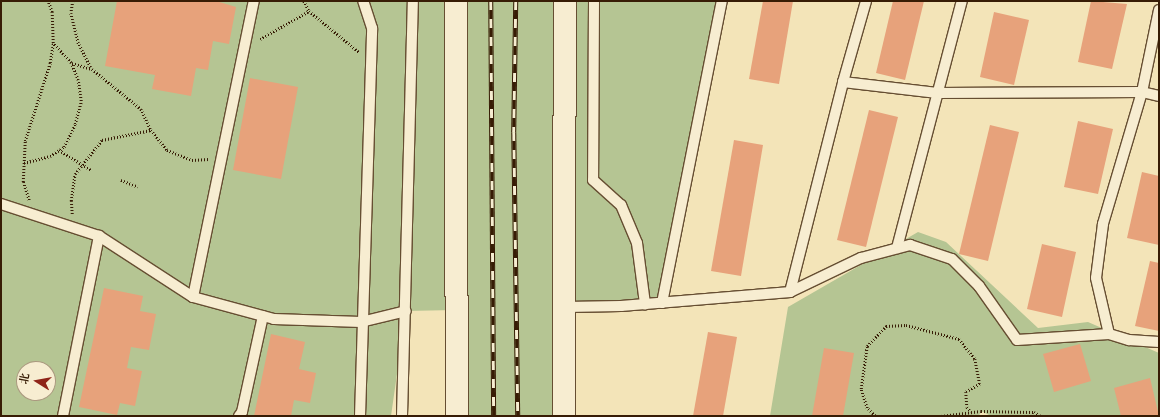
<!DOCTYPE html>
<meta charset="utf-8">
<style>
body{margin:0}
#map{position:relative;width:1160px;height:417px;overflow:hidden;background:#f3e4b8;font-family:"IM FELL Double Pica","Noto Serif SC",serif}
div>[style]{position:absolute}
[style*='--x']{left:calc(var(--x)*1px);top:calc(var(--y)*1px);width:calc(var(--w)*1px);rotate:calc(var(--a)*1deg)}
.green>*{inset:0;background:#b5c593}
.building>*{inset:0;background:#e7a27b}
.path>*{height:2.5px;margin-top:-1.25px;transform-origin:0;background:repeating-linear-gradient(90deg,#371c05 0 1px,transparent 0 3px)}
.roads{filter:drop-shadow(1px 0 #664e32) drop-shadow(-1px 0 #664e32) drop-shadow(0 1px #664e32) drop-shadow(0 -1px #664e32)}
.service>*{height:10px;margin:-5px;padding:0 5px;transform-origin:5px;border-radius:5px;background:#f7edd1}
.tertiary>*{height:22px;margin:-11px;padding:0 11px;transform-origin:11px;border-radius:11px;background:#f7edd1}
.rail>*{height:4.5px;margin-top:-2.25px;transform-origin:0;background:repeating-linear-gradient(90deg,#f7edd1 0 9px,#371c05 0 18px);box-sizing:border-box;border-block:1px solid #371c05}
span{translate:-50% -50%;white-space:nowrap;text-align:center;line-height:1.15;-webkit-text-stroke:3px #f7edd1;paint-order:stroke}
.frame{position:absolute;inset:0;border:2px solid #371c05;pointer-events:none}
.north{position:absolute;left:16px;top:361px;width:40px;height:40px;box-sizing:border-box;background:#f7edd1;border:1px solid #aa997f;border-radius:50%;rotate:281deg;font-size:11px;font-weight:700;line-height:16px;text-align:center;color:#371c05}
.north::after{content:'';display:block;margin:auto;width:14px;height:18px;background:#8f2418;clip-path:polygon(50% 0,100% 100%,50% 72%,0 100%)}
</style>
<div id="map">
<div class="green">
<i style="clip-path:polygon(evenodd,1px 1px,722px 1px,662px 303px,566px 307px,565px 416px,457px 416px,455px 310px,406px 311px,391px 416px,1px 416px,1px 1px,24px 369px,48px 369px,48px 393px,24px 393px,24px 369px)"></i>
<i style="clip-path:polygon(918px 232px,946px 242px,1038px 328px,1088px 322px,1159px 353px,1159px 416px,991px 416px,981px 411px,979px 416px,770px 416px,788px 307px)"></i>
</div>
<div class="building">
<i style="clip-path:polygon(117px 1px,216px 1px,236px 7px,229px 44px,213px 41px,208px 70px,196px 68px,191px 96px,152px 89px,155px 75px,105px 66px)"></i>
<i style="clip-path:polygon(763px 1px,793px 1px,779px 84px,749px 79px)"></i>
<i style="clip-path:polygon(893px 1px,924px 1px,905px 80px,876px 73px)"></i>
<i style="clip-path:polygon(1091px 1px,1127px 4px,1112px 69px,1078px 62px)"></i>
<i style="clip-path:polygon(994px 12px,1029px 20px,1014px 85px,980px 77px)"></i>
<i style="clip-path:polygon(250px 78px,298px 87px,281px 179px,233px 170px)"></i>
<i style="clip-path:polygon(869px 110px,898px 117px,866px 247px,837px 240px)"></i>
<i style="clip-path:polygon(1078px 121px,1113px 129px,1098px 194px,1064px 187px)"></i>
<i style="clip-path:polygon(990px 125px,1019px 132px,988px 261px,959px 254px)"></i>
<i style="clip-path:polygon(734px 140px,763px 145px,741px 276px,711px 271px)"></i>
<i style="clip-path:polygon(1142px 172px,1159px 176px,1159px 245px,1127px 238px)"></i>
<i style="clip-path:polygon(1042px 244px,1076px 252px,1062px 317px,1027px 309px)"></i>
<i style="clip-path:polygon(1150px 261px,1159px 263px,1159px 331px,1135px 326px)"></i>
<i style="clip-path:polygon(104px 288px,143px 296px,140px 311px,156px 314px,149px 350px,131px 347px,127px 368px,142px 371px,135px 406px,120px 403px,117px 415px,79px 407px)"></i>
<i style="clip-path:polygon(708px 332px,737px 337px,723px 416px,693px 416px)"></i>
<i style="clip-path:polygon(271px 334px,305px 342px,299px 369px,316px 373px,310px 403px,294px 400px,291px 416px,254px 416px)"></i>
<i style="clip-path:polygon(1080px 344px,1091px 381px,1054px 392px,1043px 354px)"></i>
<i style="clip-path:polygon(824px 348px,854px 353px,843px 416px,812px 416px)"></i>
<i style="clip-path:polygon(1150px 378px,1159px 416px,1121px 416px,1114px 388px)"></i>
</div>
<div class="path">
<i style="--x:73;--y:1;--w:12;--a:99"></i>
<i style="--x:71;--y:13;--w:30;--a:76"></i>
<i style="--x:78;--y:42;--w:30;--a:63"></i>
<i style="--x:92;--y:69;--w:63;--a:39.2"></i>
<i style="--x:141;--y:109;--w:23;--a:65"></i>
<i style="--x:304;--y:1;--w:11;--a:63"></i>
<i style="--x:260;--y:39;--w:56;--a:-29.7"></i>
<i style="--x:309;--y:11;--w:65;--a:39.4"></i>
<i style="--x:72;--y:63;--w:21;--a:17"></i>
<i style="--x:59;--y:150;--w:38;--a:32"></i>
<i style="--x:24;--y:163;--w:27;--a:-15"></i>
<i style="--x:50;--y:156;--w:17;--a:-33"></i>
<i style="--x:64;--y:147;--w:25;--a:-64"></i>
<i style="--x:75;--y:124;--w:24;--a:-75"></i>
<i style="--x:81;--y:101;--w:21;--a:-98"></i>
<i style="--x:78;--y:80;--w:18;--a:-112"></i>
<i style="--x:71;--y:63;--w:27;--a:-132"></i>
<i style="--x:121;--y:180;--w:18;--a:22"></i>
<i style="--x:29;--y:200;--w:19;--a:-108"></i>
<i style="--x:23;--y:182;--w:41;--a:-87.2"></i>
<i style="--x:25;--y:141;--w:82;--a:-72.2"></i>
<i style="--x:50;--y:63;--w:20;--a:-81"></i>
<i style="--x:53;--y:43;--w:31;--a:-92"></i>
<i style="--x:52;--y:12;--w:12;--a:-110"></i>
<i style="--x:72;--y:214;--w:13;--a:-94"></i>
<i style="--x:71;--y:201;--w:27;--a:-82"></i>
<i style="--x:75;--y:174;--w:43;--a:-51.5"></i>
<i style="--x:102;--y:140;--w:50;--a:-11.5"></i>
<i style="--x:151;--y:130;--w:26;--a:51"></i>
<i style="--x:167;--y:150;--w:27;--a:22"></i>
<i style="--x:192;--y:160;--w:17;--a:-3"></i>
<i style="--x:875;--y:416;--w:11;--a:-135"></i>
<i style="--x:867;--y:408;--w:20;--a:-108"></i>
<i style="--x:861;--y:389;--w:43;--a:-82.1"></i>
<i style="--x:867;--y:346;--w:28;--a:-46"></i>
<i style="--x:886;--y:326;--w:20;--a:-3"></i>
<i style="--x:906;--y:325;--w:55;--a:14.8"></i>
<i style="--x:959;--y:339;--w:26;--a:51"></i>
<i style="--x:975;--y:359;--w:25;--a:79"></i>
<i style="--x:980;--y:384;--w:16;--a:150"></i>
<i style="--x:966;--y:392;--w:15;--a:86"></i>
<i style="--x:967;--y:407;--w:6;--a:51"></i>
<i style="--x:941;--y:416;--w:40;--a:-7.1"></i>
<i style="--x:981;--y:411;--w:53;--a:1.1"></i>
<i style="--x:1034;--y:412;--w:8;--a:30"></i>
</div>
<div class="roads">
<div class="service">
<i style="--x:594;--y:1;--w:179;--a:90.3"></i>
<i style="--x:593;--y:180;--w:38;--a:42"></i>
<i style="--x:621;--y:205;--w:41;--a:67.2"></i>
<i style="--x:637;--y:243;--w:62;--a:82.5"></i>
<i style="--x:1159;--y:10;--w:84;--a:101.7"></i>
<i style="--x:1142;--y:92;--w:17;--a:13"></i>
<i style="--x:843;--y:82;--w:95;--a:6.7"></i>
<i style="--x:937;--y:93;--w:205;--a:-0.3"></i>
<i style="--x:1142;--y:92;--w:138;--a:106.5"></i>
<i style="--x:1103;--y:224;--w:54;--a:97.4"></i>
<i style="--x:1096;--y:278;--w:57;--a:76.9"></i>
<i style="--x:1;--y:204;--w:103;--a:18.1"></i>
<i style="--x:99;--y:236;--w:112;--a:33"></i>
<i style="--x:193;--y:297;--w:84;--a:15.2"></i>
<i style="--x:274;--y:319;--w:87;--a:2"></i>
<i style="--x:361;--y:322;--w:46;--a:-13.7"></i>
<i style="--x:897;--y:248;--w:255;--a:-75.3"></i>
<i style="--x:790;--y:292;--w:217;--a:-75.8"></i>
<i style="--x:843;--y:82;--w:84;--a:-74.1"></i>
<i style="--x:193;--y:297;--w:302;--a:-78.4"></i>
<i style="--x:662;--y:303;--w:308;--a:-78.8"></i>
<i style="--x:566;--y:307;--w:55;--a:-1"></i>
<i style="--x:621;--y:306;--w:170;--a:-4.7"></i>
<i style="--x:790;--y:292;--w:79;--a:-25.6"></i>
<i style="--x:861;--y:258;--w:51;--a:-14.9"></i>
<i style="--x:910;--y:245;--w:44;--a:18.4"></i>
<i style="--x:952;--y:259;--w:38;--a:45"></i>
<i style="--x:979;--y:286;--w:66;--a:54.9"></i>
<i style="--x:1017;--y:340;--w:92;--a:-3.7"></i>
<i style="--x:1109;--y:334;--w:21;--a:17"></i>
<i style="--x:1129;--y:340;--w:30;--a:4"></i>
<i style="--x:63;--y:416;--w:184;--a:-78.7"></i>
<i style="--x:239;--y:416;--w:5;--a:-53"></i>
<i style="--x:242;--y:412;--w:98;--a:-77.7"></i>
<i style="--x:360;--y:416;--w:388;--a:-88.2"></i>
<i style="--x:372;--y:28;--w:28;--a:-108"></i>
<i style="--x:402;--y:416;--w:415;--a:-88.5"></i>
</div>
<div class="tertiary">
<i style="--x:456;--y:1;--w:415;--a:89.9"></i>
<i style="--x:564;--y:416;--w:415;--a:-89.9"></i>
</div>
</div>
<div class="rail">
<i style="--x:491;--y:1;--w:415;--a:89.6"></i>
<i style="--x:516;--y:1;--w:131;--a:90.9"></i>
<i style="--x:514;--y:132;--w:284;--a:89.2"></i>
</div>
<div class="frame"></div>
<div class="north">北</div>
</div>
